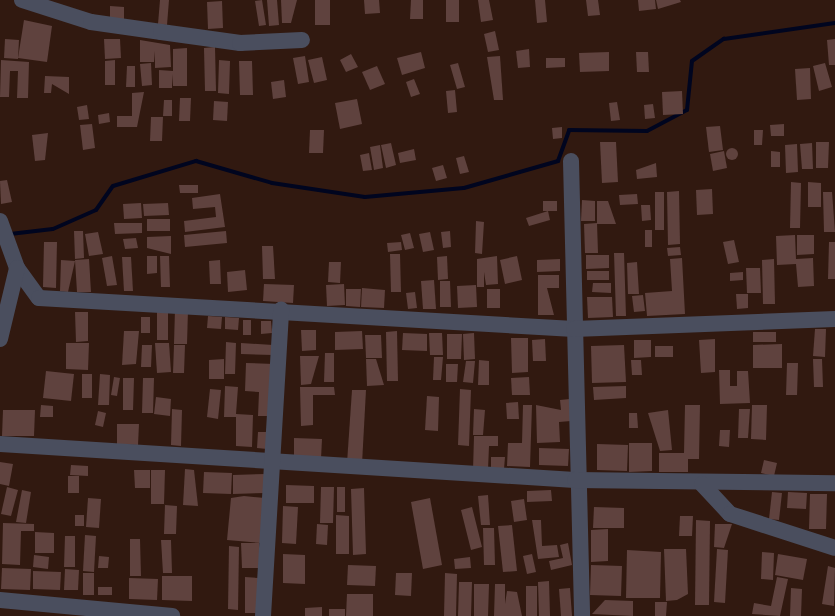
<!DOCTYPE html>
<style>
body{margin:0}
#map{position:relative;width:835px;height:616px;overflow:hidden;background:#311910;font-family:"Varela Round",sans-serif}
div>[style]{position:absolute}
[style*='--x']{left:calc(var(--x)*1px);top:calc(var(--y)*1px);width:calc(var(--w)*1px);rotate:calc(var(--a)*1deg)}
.stream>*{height:4px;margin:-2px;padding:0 2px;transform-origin:2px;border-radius:2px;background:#00051f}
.building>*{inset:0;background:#5f423e}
.round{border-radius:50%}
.minor>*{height:16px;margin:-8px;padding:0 8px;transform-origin:8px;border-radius:8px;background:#4a4e5e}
span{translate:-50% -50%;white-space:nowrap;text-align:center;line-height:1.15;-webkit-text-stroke:6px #271008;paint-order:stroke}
</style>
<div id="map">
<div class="stream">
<i style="--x:10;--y:234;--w:43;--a:-6.6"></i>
<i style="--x:53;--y:229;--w:47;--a:-23.8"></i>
<i style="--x:96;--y:210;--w:29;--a:-55"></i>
<i style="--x:113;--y:186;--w:87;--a:-16.8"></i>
<i style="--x:196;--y:161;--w:79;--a:16.1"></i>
<i style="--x:272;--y:183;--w:94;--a:8.6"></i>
<i style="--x:365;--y:197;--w:99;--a:-5.2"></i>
<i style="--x:464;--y:188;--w:98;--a:-16"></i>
<i style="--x:558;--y:161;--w:33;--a:-70"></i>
<i style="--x:569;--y:130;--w:78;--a:0.7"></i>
<i style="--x:647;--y:131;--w:45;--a:-27.7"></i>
<i style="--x:687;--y:110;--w:49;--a:-84.2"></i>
<i style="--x:692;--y:61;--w:39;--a:-35"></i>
<i style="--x:724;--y:39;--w:112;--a:-8.2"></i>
</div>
<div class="building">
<i style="clip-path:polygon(160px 0,169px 0,167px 25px,158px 24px)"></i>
<i style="clip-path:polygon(262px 0,266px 25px,259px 26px,255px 1px)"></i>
<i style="clip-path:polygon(267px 0,277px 0,279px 25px,269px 26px)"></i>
<i style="clip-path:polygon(281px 0,297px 0,291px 23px,282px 23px)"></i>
<i style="clip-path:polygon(315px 0,330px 0,330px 25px,315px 25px)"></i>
<i style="clip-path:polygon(364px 0,379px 0,380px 13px,365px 14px)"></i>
<i style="clip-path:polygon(411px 0,423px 0,423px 19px,410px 19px)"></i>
<i style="clip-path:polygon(446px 0,459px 0,459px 22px,446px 22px)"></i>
<i style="clip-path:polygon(478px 0,489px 0,493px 20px,481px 22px)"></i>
<i style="clip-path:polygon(535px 0,545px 0,547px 22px,537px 23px)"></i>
<i style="clip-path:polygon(586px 0,598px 0,600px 15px,588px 16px)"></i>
<i style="clip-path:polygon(638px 0,655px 0,656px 9px,639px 11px)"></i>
<i style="clip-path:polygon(656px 0,680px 0,681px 2px,658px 9px)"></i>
<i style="clip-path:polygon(222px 1px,223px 28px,208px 29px,207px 2px)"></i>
<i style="clip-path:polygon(110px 6px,124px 7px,124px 23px,110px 22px)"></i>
<i style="clip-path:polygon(24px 20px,52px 26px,47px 62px,18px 58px)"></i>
<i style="clip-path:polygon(495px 31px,499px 50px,488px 52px,484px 34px)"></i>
<i style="clip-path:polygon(5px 39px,19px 40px,18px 59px,4px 58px)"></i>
<i style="clip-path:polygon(104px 39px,120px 39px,121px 58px,105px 59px)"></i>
<i style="clip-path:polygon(835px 39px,835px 65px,829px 65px,827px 40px)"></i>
<i style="clip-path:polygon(140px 40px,170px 45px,171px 67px,155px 68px,155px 51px,154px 62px,140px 62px)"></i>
<i style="clip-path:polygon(215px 47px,216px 91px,205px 91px,204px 48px)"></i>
<i style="clip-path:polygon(187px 48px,187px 86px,173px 86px,172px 74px,172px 88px,159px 88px,159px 70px,173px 71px,173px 49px)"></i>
<i style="clip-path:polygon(529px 49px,530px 67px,518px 68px,516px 51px)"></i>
<i style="clip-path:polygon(421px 52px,425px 68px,402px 75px,397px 58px)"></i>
<i style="clip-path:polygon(609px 52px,609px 71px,580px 72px,579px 53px)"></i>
<i style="clip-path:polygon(636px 52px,648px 52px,649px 72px,637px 72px)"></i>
<i style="clip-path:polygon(351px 54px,358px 67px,346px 72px,340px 60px)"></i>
<i style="clip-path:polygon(305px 56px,309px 82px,298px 84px,293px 58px)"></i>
<i style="clip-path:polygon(500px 56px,503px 100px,494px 100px,487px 57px)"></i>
<i style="clip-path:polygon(322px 57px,327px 80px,314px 83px,308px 60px)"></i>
<i style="clip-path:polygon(546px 58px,565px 58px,565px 67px,546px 68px)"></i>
<i style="clip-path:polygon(1px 60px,29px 62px,28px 98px,17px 98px,18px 71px,10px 71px,9px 97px,0 97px)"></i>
<i style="clip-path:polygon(115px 60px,115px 85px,105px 85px,105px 61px)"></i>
<i style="clip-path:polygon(219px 60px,230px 61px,229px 94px,218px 93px)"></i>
<i style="clip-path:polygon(239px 61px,252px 61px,253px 95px,240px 95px)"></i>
<i style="clip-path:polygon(151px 63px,152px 85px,142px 86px,140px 64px)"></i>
<i style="clip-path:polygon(458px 63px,465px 87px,457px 89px,450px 65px)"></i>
<i style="clip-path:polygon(825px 63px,832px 87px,819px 91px,813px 66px)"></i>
<i style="clip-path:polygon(127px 66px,135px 66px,135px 87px,126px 87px)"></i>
<i style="clip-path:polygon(377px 66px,385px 84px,370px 90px,362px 72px)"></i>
<i style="clip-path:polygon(810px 68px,811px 99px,797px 100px,795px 69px)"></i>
<i style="clip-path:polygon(45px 76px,69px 77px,69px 94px,52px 84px,51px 93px,44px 93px)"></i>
<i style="clip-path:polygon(414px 79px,420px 94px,411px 97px,406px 82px)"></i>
<i style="clip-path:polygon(284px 80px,286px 97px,273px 99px,271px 82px)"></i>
<i style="clip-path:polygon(455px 90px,457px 112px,448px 113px,446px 91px)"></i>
<i style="clip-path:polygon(682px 91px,683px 114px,663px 115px,662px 92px)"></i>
<i style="clip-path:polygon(144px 92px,137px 127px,117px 127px,117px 116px,132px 116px,132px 93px)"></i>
<i style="clip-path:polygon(180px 98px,191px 98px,190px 121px,179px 121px)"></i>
<i style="clip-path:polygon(357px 99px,362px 124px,340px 129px,335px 103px)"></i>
<i style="clip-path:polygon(164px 100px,172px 100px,172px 116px,163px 116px)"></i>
<i style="clip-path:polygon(214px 101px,228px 102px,227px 121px,213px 120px)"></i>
<i style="clip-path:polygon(617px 102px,620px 120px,611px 121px,609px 103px)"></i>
<i style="clip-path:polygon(653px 104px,655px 118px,645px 119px,644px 105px)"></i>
<i style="clip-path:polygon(87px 105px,89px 119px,79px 120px,77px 107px)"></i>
<i style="clip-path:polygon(109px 113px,110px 122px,99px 124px,98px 115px)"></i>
<i style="clip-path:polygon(151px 117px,163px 117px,162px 141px,150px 141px)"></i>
<i style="clip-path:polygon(92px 124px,95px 148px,83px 150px,80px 125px)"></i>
<i style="clip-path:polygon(784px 124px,784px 136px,771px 136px,770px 125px)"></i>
<i style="clip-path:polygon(720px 126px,723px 150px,709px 152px,706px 127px)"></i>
<i style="clip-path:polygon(562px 127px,562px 138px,553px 139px,552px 128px)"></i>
<i style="clip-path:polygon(310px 130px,324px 130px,323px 153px,309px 153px)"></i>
<i style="clip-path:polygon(754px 130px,763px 130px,762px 145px,754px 145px)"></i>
<i style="clip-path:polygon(48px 133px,45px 160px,35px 161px,32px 135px)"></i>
<i style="clip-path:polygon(600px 142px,616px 142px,618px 182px,602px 183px)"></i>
<i style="clip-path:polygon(816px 142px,829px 142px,828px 168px,816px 168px)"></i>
<i style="clip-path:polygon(391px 143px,396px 165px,386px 168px,381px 145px)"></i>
<i style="clip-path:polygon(812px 143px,813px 169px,802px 169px,800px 144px)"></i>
<i style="clip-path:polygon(797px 144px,798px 172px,786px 173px,785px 145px)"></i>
<i style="clip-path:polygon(380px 145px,383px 168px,374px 170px,370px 147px)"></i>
<i class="round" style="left:726px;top:148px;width:12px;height:12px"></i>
<i style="clip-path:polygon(414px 149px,416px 160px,400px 163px,398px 153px)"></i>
<i style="clip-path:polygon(724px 151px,727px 168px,713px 171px,710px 154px)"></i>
<i style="clip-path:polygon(771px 151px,780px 152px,780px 167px,771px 167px)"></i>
<i style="clip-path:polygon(369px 153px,372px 170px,363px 171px,360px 155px)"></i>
<i style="clip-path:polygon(464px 156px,469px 172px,460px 174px,456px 158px)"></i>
<i style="clip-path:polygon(656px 163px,657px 177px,637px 179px,636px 170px)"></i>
<i style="clip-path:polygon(443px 165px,447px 178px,436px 181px,432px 168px)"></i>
<i style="clip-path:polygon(7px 180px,12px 202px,1px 204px,0 181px)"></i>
<i style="clip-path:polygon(791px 182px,801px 183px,800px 228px,790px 228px)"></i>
<i style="clip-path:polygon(808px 182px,821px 183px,821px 207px,808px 207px)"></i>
<i style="clip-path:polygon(179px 185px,198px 185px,198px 193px,180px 193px)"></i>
<i style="clip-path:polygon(712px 189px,713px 214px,697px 215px,696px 190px)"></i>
<i style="clip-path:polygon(679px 191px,680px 244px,668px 245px,667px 192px)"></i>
<i style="clip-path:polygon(655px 192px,664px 192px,664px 230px,655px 230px)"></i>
<i style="clip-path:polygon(823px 192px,832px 192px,835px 232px,824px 232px)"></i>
<i style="clip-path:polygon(220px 194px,225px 227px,185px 232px,184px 221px,216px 217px,215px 207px,193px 209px,192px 198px)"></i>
<i style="clip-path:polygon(637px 194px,638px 204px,620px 205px,619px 195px)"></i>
<i style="clip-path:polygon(582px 200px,595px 201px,595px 221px,581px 221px)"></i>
<i style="clip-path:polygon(543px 201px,557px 201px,557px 211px,543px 211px)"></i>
<i style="clip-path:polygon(597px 201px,608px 201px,616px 224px,597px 224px)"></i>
<i style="clip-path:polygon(141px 203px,142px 218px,124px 219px,123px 204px)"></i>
<i style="clip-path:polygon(168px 203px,169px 215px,144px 216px,143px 204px)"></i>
<i style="clip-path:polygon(641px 205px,650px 205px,651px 220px,642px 221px)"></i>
<i style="clip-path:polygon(548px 211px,550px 220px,529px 226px,526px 218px)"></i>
<i style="clip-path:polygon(147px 219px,170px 219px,170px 231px,147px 231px)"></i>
<i style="clip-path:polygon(476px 221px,484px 222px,482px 254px,475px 253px)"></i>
<i style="clip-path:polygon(114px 223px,142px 223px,142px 233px,115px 234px)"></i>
<i style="clip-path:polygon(597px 223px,598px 253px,585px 253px,584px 224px)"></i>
<i style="clip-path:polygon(645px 230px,652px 230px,652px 247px,645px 247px)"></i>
<i style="clip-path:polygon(74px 231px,83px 231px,84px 258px,75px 259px)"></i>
<i style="clip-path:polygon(226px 231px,227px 243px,185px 247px,184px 235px)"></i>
<i style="clip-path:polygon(450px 231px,451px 247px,443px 248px,441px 232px)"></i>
<i style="clip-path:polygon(98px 232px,103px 254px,89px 256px,85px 234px)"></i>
<i style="clip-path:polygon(430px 232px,434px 250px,423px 252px,419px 234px)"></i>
<i style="clip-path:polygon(410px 233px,414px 248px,405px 250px,401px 235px)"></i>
<i style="clip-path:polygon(795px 235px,796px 259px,813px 258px,814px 286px,798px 287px,796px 264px,777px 265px,776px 236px)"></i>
<i style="clip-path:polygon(797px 235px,814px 235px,814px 254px,797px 255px)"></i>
<i style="clip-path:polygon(171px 236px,171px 254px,147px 248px,147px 237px)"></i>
<i style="clip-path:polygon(136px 238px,138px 248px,125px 249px,123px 239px)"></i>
<i style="clip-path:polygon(734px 240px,739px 262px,728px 264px,723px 242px)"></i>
<i style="clip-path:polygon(44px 242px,57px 242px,56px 288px,43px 287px)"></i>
<i style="clip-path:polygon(401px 242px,402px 250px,388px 252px,387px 243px)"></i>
<i style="clip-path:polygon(829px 242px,835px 242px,835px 279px,828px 279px)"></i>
<i style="clip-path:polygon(262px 246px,273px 246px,275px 279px,263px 279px)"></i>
<i style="clip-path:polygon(680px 247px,681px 255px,668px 256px,667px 248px)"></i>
<i style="clip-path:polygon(614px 253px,624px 253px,626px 316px,616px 316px)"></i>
<i style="clip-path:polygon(390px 254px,400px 254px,401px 292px,391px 292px)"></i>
<i style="clip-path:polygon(586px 255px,609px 255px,609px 268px,586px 269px)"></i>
<i style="clip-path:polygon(112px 256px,117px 285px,107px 286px,102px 258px)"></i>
<i style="clip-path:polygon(147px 256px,157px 256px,157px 273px,147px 274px)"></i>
<i style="clip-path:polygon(160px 256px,169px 256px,170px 287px,161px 287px)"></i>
<i style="clip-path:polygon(447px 256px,448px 279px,438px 280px,437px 257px)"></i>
<i style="clip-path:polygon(497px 256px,498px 284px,486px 285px,484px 272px,484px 287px,477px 287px,477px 259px)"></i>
<i style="clip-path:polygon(517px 256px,522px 280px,505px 284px,500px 260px)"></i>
<i style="clip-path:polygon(122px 257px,131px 257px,133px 291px,124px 291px)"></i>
<i style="clip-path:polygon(682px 258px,685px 314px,647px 316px,645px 293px,672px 291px,670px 259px)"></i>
<i style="clip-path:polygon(89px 259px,91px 292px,77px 292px,75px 260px)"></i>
<i style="clip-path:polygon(560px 259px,560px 271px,537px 272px,537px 260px)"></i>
<i style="clip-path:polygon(774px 259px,775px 304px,763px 304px,762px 260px)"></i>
<i style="clip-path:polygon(61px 260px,75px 261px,68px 292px,60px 291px)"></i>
<i style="clip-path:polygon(220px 260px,221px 284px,210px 284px,209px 261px)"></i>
<i style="clip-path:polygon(329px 262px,341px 262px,340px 283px,328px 282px)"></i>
<i style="clip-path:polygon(637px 262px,639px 294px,628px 294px,627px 263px)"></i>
<i style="clip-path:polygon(746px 268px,760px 268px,761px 293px,747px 293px)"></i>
<i style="clip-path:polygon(245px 270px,247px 290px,228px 292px,227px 272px)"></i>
<i style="clip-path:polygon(587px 271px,609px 271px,609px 280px,587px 280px)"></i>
<i style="clip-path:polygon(743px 272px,743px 280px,730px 281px,730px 273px)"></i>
<i style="clip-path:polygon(538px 275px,559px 275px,559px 288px,547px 288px,554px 315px,538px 315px)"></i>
<i style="clip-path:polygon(434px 280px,436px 309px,423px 309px,421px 281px)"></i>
<i style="clip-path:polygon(440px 281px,450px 281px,451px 307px,440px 307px)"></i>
<i style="clip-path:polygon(593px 283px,611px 283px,611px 293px,592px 292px)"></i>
<i style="clip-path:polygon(264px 284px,294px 285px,293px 303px,263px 301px)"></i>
<i style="clip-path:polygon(344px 284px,345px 305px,327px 306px,326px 285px)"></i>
<i style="clip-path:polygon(476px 285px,477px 307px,458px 308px,457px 286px)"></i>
<i style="clip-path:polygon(362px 288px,385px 290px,384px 308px,361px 307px)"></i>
<i style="clip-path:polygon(346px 289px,361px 289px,360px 307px,346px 306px)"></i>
<i style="clip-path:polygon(487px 289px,500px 289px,500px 308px,487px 308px)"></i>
<i style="clip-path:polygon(415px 292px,417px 308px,408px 309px,406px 293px)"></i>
<i style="clip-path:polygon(736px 294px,748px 294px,748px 308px,737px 309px)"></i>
<i style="clip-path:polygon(643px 295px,645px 311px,634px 312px,632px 296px)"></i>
<i style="clip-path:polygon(587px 297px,612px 297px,613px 317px,588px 318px)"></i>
<i style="clip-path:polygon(175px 309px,188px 310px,187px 344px,174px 344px)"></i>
<i style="clip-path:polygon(75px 312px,88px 312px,88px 341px,76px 342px)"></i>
<i style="clip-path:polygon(157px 312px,168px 312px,168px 340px,157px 340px)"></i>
<i style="clip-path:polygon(208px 316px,222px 317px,221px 329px,207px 328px)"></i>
<i style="clip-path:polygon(141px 317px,150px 317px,150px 333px,141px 333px)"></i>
<i style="clip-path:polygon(225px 317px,239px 318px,238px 330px,225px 329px)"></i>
<i style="clip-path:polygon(243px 320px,251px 320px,251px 335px,243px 335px)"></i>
<i style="clip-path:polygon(261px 321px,271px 321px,272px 333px,261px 334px)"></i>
<i style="clip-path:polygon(815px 329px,826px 329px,825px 357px,813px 356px)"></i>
<i style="clip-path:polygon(301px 330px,316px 330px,316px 350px,302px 351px)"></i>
<i style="clip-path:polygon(124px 331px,139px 331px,136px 364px,122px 365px)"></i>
<i style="clip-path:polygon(362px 331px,363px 349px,335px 350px,335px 332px)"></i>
<i style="clip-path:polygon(397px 331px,398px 381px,387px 381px,386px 332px)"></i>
<i style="clip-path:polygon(753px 332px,776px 332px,776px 342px,753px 342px)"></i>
<i style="clip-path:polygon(403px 333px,427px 334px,427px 351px,402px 350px)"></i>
<i style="clip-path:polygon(429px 333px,442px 333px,443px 355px,430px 355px)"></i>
<i style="clip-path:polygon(474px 333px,475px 359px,464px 360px,463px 334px)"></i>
<i style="clip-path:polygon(447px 334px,462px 334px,461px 359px,447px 359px)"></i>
<i style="clip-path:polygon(365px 335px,381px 335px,382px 358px,366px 358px)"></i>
<i style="clip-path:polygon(511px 338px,528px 338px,528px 372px,512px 373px)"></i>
<i style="clip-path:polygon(545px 339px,546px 361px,533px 361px,532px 340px)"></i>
<i style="clip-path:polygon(715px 339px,715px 372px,701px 373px,699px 340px)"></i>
<i style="clip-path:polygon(634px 340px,651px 340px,651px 357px,634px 358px)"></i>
<i style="clip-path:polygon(226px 342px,236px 343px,235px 374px,225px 374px)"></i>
<i style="clip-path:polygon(66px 343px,89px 343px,88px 370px,66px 369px)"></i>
<i style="clip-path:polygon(155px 343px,169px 343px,171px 372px,157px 373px)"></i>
<i style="clip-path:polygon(241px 343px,273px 345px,273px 355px,241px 354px)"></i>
<i style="clip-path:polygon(782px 344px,782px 368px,753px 368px,753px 345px)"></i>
<i style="clip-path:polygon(142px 345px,152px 345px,151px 367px,141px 367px)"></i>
<i style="clip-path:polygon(174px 345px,185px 345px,184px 373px,173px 373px)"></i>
<i style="clip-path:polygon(624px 345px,626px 382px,592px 383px,591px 346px)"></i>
<i style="clip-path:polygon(655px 346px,673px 346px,673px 357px,655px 357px)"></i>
<i style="clip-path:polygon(325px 353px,334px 353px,334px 382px,324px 382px)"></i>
<i style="clip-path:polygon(300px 356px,319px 356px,311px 384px,301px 385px)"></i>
<i style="clip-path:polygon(434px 357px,443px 357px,441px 380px,433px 380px)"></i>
<i style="clip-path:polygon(224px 359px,224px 379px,209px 379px,209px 360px)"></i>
<i style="clip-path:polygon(366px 359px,376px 359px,384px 385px,367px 386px)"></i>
<i style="clip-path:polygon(813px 359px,822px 359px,823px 387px,814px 387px)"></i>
<i style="clip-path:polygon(479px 360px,489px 361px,489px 385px,478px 385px)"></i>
<i style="clip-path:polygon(631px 360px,641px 360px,642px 375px,632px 375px)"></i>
<i style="clip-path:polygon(466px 361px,475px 361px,473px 383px,463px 382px)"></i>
<i style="clip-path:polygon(246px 363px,274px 364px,272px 416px,258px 416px,259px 392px,245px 391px)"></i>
<i style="clip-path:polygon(787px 363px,798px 363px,797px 395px,786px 395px)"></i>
<i style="clip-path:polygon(446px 364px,458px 364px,457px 382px,446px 382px)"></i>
<i style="clip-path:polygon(719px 370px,730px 370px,730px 386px,737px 386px,737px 371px,748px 371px,750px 403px,720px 404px)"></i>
<i style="clip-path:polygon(46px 371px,74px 374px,71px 401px,43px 398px)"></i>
<i style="clip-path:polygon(82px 374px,92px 374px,92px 398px,82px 398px)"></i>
<i style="clip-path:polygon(100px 374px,110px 375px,109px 405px,98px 405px)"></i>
<i style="clip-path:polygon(114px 377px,120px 378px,117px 396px,111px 395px)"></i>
<i style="clip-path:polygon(529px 377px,530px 395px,512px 395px,511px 378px)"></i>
<i style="clip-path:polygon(123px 378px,134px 378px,133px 410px,123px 410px)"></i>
<i style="clip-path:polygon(143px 378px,154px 378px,153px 413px,142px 413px)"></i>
<i style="clip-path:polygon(225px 386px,238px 387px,236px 414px,253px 415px,252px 447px,236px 446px,236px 417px,224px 417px)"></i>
<i style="clip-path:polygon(626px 386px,626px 398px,594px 400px,593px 387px)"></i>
<i style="clip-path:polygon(300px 387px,334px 387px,335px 395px,313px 395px,313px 425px,301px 426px)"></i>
<i style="clip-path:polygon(210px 389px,221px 390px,218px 419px,207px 417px)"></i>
<i style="clip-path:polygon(460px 389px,471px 390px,469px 446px,458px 445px)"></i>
<i style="clip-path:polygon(352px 390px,366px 390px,362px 464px,347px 463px)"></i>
<i style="clip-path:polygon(427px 396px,439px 397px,438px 431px,425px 430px)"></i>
<i style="clip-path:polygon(156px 397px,171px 399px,170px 416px,154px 414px)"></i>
<i style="clip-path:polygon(570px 399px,571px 421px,559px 422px,560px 442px,537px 443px,536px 405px,561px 410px,560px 400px)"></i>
<i style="clip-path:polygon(518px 402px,519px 419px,507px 419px,506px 403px)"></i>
<i style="clip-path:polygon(41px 405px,53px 406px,53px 417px,40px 417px)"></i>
<i style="clip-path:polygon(523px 405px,532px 405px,530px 467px,507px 466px,508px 443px,522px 443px)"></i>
<i style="clip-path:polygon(685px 405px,700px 405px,699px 459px,688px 459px,688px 472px,659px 472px,659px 453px,684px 453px)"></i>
<i style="clip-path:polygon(752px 405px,767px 405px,766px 440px,751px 439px)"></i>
<i style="clip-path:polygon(172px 409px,182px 410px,181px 446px,171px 445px)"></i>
<i style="clip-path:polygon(474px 409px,485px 410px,483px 435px,473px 435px)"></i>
<i style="clip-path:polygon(739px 409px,750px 409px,748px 438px,738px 438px)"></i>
<i style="clip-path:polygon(3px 410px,35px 410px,34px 436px,2px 436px)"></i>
<i style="clip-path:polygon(668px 410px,672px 450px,660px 451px,648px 413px)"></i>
<i style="clip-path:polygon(98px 411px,106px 413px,103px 427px,95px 425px)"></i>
<i style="clip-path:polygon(629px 413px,637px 413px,638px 428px,629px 428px)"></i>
<i style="clip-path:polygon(117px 424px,139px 424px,138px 445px,117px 444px)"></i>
<i style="clip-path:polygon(720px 430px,730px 430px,729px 447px,719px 446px)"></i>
<i style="clip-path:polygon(258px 432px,269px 432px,267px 449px,257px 448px)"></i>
<i style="clip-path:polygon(474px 436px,498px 436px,498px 446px,489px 446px,488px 470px,473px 470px)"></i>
<i style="clip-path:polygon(294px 438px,322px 439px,321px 459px,294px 458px)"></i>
<i style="clip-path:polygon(629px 443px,652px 443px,652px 471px,629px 472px)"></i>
<i style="clip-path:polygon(597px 444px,628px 445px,627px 471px,597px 470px)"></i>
<i style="clip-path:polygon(539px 448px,569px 449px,568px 466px,539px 465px)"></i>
<i style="clip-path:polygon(491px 457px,505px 457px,504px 469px,491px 468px)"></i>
<i style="clip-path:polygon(764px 460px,777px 463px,774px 476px,761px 473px)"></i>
<i style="clip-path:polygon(0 462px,13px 464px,9px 486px,0 484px)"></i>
<i style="clip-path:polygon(71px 465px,88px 466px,88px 476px,70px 475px)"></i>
<i style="clip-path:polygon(185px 469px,194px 470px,198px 506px,183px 505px)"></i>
<i style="clip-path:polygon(134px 470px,150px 470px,150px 488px,135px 488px)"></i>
<i style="clip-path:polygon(151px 470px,165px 470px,164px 504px,151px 504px)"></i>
<i style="clip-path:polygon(204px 472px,232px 473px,231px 494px,203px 493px)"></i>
<i style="clip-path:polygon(266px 474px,266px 493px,233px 494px,233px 475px)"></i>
<i style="clip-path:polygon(68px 476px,79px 476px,79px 493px,68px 493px)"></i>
<i style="clip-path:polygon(286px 485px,314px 486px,314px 503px,286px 503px)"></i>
<i style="clip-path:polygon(7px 487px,18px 490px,11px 516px,1px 514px)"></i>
<i style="clip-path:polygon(321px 487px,334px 487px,333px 523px,320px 523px)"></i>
<i style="clip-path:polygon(337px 487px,345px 487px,345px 512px,337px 512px)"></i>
<i style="clip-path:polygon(364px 488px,366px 554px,353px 555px,351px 489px)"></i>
<i style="clip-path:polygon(22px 490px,31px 492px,26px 523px,16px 522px)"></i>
<i style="clip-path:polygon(551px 490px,552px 501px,527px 502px,527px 491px)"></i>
<i style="clip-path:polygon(772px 492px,782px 493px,779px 520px,769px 519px)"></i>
<i style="clip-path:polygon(788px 492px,807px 493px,806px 509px,787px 508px)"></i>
<i style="clip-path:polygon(810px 494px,827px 494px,826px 529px,809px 529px)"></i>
<i style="clip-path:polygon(488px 495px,490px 525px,481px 525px,478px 496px)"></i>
<i style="clip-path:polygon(244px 496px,265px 498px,261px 543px,227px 540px,231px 498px)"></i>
<i style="clip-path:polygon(88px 498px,101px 499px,99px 528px,86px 527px)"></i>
<i style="clip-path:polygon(430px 498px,442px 565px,423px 569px,411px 502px)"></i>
<i style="clip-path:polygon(524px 499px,527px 520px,514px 522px,511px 501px)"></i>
<i style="clip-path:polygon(165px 505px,177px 506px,176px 534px,164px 534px)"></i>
<i style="clip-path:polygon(283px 506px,298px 507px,296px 544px,282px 543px)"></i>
<i style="clip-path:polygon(472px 507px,482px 547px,471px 550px,461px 510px)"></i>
<i style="clip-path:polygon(594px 507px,624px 508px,624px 528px,593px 528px)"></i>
<i style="clip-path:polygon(75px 515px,84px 515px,84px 526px,75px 526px)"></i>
<i style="clip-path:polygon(336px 515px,349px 516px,349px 554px,336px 554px)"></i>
<i style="clip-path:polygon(680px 516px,693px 516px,692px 536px,679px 536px)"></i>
<i style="clip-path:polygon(532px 520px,541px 520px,542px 546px,557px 545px,559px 557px,538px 559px)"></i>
<i style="clip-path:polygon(696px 520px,710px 521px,709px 605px,695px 605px)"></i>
<i style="clip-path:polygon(3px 523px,34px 524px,34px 531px,21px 531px,20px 565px,2px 564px)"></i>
<i style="clip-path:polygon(317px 524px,328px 525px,327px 545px,316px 544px)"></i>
<i style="clip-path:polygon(715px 524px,732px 524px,724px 548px,714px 547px)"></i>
<i style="clip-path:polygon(512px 525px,517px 571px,503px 572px,498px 526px)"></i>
<i style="clip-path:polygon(483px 528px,494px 528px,495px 565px,484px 565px)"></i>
<i style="clip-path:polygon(608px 529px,608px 561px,591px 562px,591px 530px)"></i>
<i style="clip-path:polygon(35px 532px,54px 533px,54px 553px,35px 553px)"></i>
<i style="clip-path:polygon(85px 535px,96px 536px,94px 572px,83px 571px)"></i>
<i style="clip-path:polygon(65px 536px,75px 536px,75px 567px,64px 567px)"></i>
<i style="clip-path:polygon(130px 539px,140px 539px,141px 576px,130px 576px)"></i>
<i style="clip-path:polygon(161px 540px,171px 540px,172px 573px,163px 573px)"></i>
<i style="clip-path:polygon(241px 543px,259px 543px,260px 568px,242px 568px)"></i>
<i style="clip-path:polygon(568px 543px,572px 565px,551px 570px,549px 561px,563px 558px,560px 545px)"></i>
<i style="clip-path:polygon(229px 546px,239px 547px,238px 610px,228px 609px)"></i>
<i style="clip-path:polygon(664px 549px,686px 549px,688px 594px,677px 600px,666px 601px)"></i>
<i style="clip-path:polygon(717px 549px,728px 550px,725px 603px,714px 602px)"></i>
<i style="clip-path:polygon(627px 550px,661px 552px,660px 598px,626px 598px)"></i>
<i style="clip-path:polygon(762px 552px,774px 553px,773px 580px,761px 579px)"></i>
<i style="clip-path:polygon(283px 554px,305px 555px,305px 584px,283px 583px)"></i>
<i style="clip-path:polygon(532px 554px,536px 572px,527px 574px,523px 556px)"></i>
<i style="clip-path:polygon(778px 554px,807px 559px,803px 580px,775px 575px)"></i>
<i style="clip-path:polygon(34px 555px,49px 557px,48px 569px,33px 567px)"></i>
<i style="clip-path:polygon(99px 556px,109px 557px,108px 568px,98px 568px)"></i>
<i style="clip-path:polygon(470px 557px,471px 568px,455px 569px,454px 559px)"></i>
<i style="clip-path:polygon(348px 565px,376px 566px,375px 586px,347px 585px)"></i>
<i style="clip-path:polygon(591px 565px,622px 566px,621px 596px,590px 595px)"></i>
<i style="clip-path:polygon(828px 566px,835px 568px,834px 606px,822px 604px)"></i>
<i style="clip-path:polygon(2px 568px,31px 569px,30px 590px,1px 589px)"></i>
<i style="clip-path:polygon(65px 569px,79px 570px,78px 590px,64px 590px)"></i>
<i style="clip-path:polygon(33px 571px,61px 572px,60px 590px,33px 589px)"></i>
<i style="clip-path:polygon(83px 573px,94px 573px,94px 595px,83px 595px)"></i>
<i style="clip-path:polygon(396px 573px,412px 573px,411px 596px,395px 595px)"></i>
<i style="clip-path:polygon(445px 573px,457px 574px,456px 616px,444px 616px)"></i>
<i style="clip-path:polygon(162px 576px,192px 576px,192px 601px,162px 600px)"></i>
<i style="clip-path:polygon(245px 577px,258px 578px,257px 613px,245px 613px)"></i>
<i style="clip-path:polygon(777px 577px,788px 579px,780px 616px,752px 614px,754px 603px,771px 606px)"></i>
<i style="clip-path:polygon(129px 578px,158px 579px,157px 600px,129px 599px)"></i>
<i style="clip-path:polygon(549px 581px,550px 616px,539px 616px,538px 582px)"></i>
<i style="clip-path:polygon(459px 582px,472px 582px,471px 616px,458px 616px)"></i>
<i style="clip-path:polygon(474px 584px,489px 584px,488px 616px,474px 616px)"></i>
<i style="clip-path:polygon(495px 584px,505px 584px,505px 604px,507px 591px,517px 592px,522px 616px,494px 616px)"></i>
<i style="clip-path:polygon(526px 586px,537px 586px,537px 616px,526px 616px)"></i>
<i style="clip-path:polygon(98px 587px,112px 587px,112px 595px,98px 595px)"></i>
<i style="clip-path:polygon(570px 588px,572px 616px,561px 616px,559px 589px)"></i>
<i style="clip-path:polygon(791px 588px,802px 589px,801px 616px,790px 616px)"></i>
<i style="clip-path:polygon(347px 594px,373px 594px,373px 616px,346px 616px)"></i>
<i style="clip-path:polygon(605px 600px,633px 601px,633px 616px,592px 614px)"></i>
<i style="clip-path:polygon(655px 602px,667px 602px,666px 616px,655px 616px)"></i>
<i style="clip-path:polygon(322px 607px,322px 616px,305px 616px,305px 608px)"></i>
<i style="clip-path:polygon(329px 609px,345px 609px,345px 616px,329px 616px)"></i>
</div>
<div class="minor">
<i style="--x:22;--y:0;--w:72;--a:17.7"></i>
<i style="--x:91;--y:22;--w:71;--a:8.1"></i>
<i style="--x:161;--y:32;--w:80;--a:7.9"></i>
<i style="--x:240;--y:43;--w:62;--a:-2.8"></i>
<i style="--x:571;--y:161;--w:455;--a:88.6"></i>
<i style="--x:0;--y:221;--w:50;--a:70.1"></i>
<i style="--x:17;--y:268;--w:37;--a:54"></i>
<i style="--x:39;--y:298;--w:536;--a:3.32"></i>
<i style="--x:574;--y:329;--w:261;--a:-2.2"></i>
<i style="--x:0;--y:339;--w:73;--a:-76.5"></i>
<i style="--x:0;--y:444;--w:576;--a:3.58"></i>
<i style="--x:575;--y:480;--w:260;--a:0.7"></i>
<i style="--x:702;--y:484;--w:41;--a:47"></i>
<i style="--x:730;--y:514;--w:110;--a:17.9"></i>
<i style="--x:0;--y:600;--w:173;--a:5.3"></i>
<i style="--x:263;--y:616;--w:307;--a:-86.6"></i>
</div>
</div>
